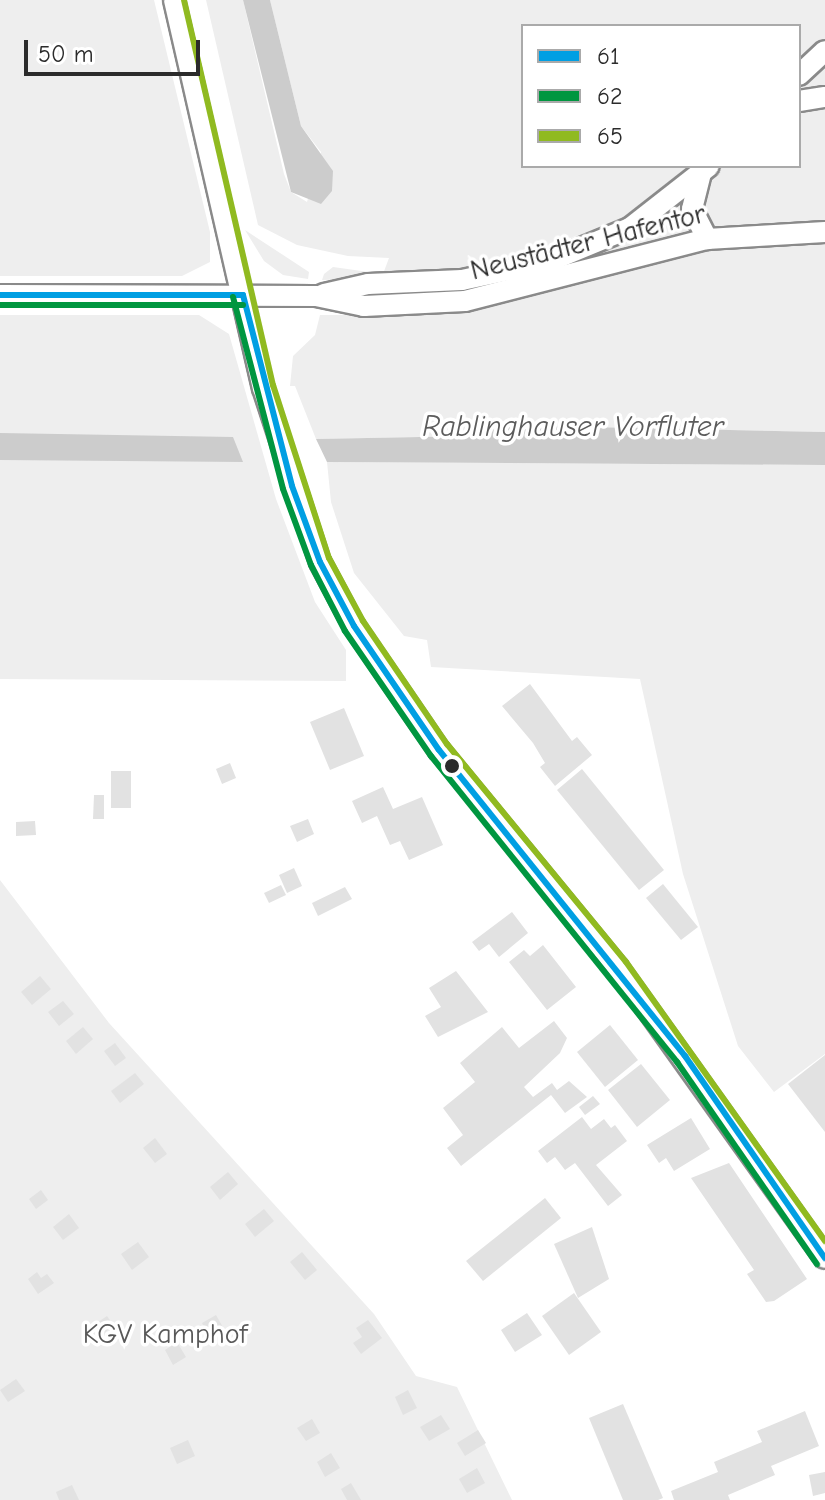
<!DOCTYPE html>
<meta charset="utf-8">
<style>
body{margin:0}
#map{position:relative;width:825px;height:1500px;overflow:hidden;background:#fff;font-family:"Comic Neue",sans-serif}
div>[style]{position:absolute}
[style*='--x']{left:calc(var(--x)*1px);top:calc(var(--y)*1px);width:calc(var(--w)*1px);rotate:calc(var(--a)*1deg)}
.built>*{inset:0;background:#eee}
.water>*{inset:0;background:#ccc}
.building>*{inset:0;background:#e2e2e2}
.roads{filter:drop-shadow(2px 0 #8a8a8a) drop-shadow(-2px 0 #8a8a8a) drop-shadow(0 2px #8a8a8a) drop-shadow(0 -2px #8a8a8a)}
.minor>*{height:20px;margin:-10px;padding:0 10px;transform-origin:10px;border-radius:10px;background:#fff}
.bus-1>*{height:6px;margin:-3px;padding:0 3px;transform-origin:3px;border-radius:3px;background:#009fe3}
.bus-2>*{height:6px;margin:-3px;padding:0 3px;transform-origin:3px;border-radius:3px;background:#009640}
.bus-3>*{height:6px;margin:-3px;padding:0 3px;transform-origin:3px;border-radius:3px;background:#90ba20}
.dots>*{width:22px;height:22px;translate:-50% -50%;box-sizing:border-box;border:4px solid #fff;border-radius:50%}
span{translate:-50% -50%;white-space:nowrap;text-align:center;line-height:1.15;-webkit-text-stroke:7px #fff;paint-order:stroke}
.street-label{font-size:28px;color:#2b2b2b}
.park-label{font-size:28px;color:#585858}
.water-label{font-size:30px;color:#5c5c5c;font-style:italic}
.legend{position:absolute;left:521px;top:24px;width:280px;height:144px;box-sizing:border-box;background:#fff;border:2px solid #aaa;margin:0;padding:10px 14px;list-style:none;font-size:24px;color:#2b2b2b}
.legend li{display:flex;align-items:center;gap:16px;height:40px}
.legend b{width:40px;border:2px solid #aaa}
.scale{position:absolute;left:24px;top:40px;width:176px;height:36px;box-sizing:border-box;border:4px solid #2b2b2b;border-top:0;padding-left:10px;font-size:24px;line-height:28px;white-space:nowrap;color:#2b2b2b;-webkit-text-stroke:6px #fff;paint-order:stroke}
</style>
<div id="map">
<div class="built">
<i style="clip-path:polygon(0 0,154px 0,210px 232px,210px 262px,182px 276px,0 276px)"></i>
<i style="clip-path:polygon(evenodd,206px 0,243px 0,284px 174px,291px 192px,307px 202px,321px 152px,301px 126px,270px 0,825px 0,825px 432px,497px 425px,472px 436px,316px 439px,295px 386px,290px 386px,293px 356px,315px 335px,320px 315px,366px 315px,382px 278px,322px 280px,324px 274px,333px 267px,383px 274px,389px 258px,348px 256px,297px 245px,258px 225px,206px 0,523px 26px,799px 26px,799px 166px,523px 166px,523px 26px)"></i>
<i style="clip-path:polygon(245px 230px,309px 272px,308px 279px,283px 275px,264px 261px)"></i>
<i style="clip-path:polygon(0 315px,199px 315px,229px 334px,276px 499px,315px 602px,346px 650px,346px 681px,0 679px)"></i>
<i style="clip-path:polygon(327px 462px,825px 465px,825px 1054px,774px 1092px,738px 1046px,683px 874px,640px 679px,431px 667px,427px 640px,404px 636px,354px 573px,331px 502px)"></i>
<i style="clip-path:polygon(0 880px,109px 1023px,374px 1314px,416px 1376px,457px 1387px,512px 1500px,0 1500px)"></i>
</div>
<div class="water">
<i style="clip-path:polygon(243px 0,270px 0,301px 126px,333px 171px,332px 191px,321px 204px,291px 192px)"></i>
<i style="clip-path:polygon(497px 425px,825px 432px,825px 465px,327px 462px,316px 439px,472px 436px)"></i>
<i style="clip-path:polygon(0 433px,233px 437px,243px 462px,0 460px)"></i>
</div>
<div class="building">
<i style="clip-path:polygon(530px 684px,572px 741px,577px 737px,592px 755px,555px 786px,540px 767px,545px 763px,533px 743px,502px 706px)"></i>
<i style="clip-path:polygon(344px 708px,364px 756px,330px 770px,310px 722px)"></i>
<i style="clip-path:polygon(230px 763px,236px 778px,222px 784px,216px 769px)"></i>
<i style="clip-path:polygon(582px 769px,664px 870px,639px 890px,557px 790px)"></i>
<i style="clip-path:polygon(111px 771px,131px 771px,131px 808px,111px 808px)"></i>
<i style="clip-path:polygon(383px 787px,393px 809px,422px 797px,443px 845px,409px 860px,400px 841px,390px 845px,377px 816px,362px 823px,352px 801px)"></i>
<i style="clip-path:polygon(94px 795px,104px 795px,104px 819px,93px 819px)"></i>
<i style="clip-path:polygon(308px 819px,314px 834px,297px 842px,290px 826px)"></i>
<i style="clip-path:polygon(35px 821px,36px 835px,16px 836px,16px 822px)"></i>
<i style="clip-path:polygon(294px 868px,302px 886px,287px 893px,279px 875px)"></i>
<i style="clip-path:polygon(663px 884px,698px 927px,681px 940px,646px 898px)"></i>
<i style="clip-path:polygon(281px 885px,286px 895px,269px 903px,264px 893px)"></i>
<i style="clip-path:polygon(345px 887px,352px 899px,318px 916px,312px 903px)"></i>
<i style="clip-path:polygon(512px 912px,528px 933px,499px 957px,489px 944px,479px 951px,472px 942px)"></i>
<i style="clip-path:polygon(543px 945px,576px 987px,547px 1010px,509px 962px,524px 950px,530px 956px)"></i>
<i style="clip-path:polygon(456px 971px,488px 1012px,438px 1037px,425px 1016px,441px 1007px,429px 988px)"></i>
<i style="clip-path:polygon(40px 976px,51px 989px,32px 1005px,21px 992px)"></i>
<i style="clip-path:polygon(63px 1001px,74px 1014px,59px 1026px,48px 1012px)"></i>
<i style="clip-path:polygon(554px 1021px,567px 1038px,560px 1053px,524px 1087px,533px 1097px,552px 1083px,557px 1090px,569px 1081px,587px 1097px,565px 1113px,551px 1095px,461px 1166px,447px 1148px,463px 1135px,443px 1108px,475px 1082px,460px 1063px,502px 1027px,519px 1048px)"></i>
<i style="clip-path:polygon(610px 1025px,638px 1060px,605px 1087px,577px 1052px)"></i>
<i style="clip-path:polygon(83px 1027px,93px 1039px,76px 1054px,66px 1041px)"></i>
<i style="clip-path:polygon(115px 1043px,126px 1058px,115px 1066px,104px 1051px)"></i>
<i style="clip-path:polygon(825px 1055px,825px 1132px,788px 1084px)"></i>
<i style="clip-path:polygon(641px 1064px,670px 1100px,637px 1127px,608px 1090px)"></i>
<i style="clip-path:polygon(135px 1073px,144px 1084px,120px 1103px,111px 1091px)"></i>
<i style="clip-path:polygon(593px 1096px,600px 1104px,585px 1115px,579px 1107px)"></i>
<i style="clip-path:polygon(582px 1117px,591px 1129px,604px 1119px,611px 1128px,615px 1125px,627px 1141px,596px 1165px,622px 1195px,608px 1206px,575px 1163px,565px 1170px,555px 1157px,547px 1163px,538px 1151px)"></i>
<i style="clip-path:polygon(691px 1118px,710px 1149px,674px 1171px,666px 1158px,659px 1163px,647px 1145px)"></i>
<i style="clip-path:polygon(155px 1138px,167px 1154px,155px 1163px,143px 1148px)"></i>
<i style="clip-path:polygon(729px 1163px,807px 1279px,774px 1301px,766px 1302px,747px 1274px,754px 1270px,691px 1178px)"></i>
<i style="clip-path:polygon(228px 1172px,238px 1184px,220px 1200px,210px 1187px)"></i>
<i style="clip-path:polygon(41px 1190px,48px 1200px,36px 1209px,29px 1199px)"></i>
<i style="clip-path:polygon(545px 1198px,561px 1218px,483px 1281px,466px 1261px)"></i>
<i style="clip-path:polygon(264px 1209px,274px 1221px,255px 1237px,245px 1224px)"></i>
<i style="clip-path:polygon(69px 1214px,79px 1228px,63px 1240px,53px 1227px)"></i>
<i style="clip-path:polygon(592px 1227px,609px 1279px,578px 1298px,554px 1244px)"></i>
<i style="clip-path:polygon(138px 1242px,149px 1257px,132px 1270px,121px 1254px)"></i>
<i style="clip-path:polygon(302px 1252px,317px 1270px,305px 1280px,290px 1262px)"></i>
<i style="clip-path:polygon(37px 1272px,41px 1278px,47px 1274px,54px 1283px,38px 1294px,28px 1279px)"></i>
<i style="clip-path:polygon(574px 1293px,601px 1332px,569px 1355px,542px 1316px)"></i>
<i style="clip-path:polygon(527px 1313px,542px 1335px,515px 1352px,501px 1330px)"></i>
<i style="clip-path:polygon(216px 1315px,224px 1329px,210px 1337px,202px 1323px)"></i>
<i style="clip-path:polygon(107px 1316px,114px 1326px,102px 1334px,95px 1324px)"></i>
<i style="clip-path:polygon(368px 1320px,382px 1338px,361px 1354px,353px 1343px,362px 1337px,356px 1328px)"></i>
<i style="clip-path:polygon(177px 1342px,186px 1357px,173px 1365px,165px 1350px)"></i>
<i style="clip-path:polygon(16px 1379px,25px 1391px,8px 1402px,0 1390px)"></i>
<i style="clip-path:polygon(408px 1390px,417px 1408px,403px 1415px,395px 1397px)"></i>
<i style="clip-path:polygon(623px 1404px,663px 1498px,658px 1500px,623px 1500px,589px 1418px)"></i>
<i style="clip-path:polygon(805px 1411px,819px 1446px,771px 1466px,775px 1475px,728px 1495px,730px 1500px,674px 1500px,671px 1491px,718px 1472px,714px 1462px,762px 1442px,757px 1431px)"></i>
<i style="clip-path:polygon(441px 1415px,450px 1429px,429px 1441px,420px 1427px)"></i>
<i style="clip-path:polygon(312px 1419px,320px 1433px,306px 1441px,297px 1428px)"></i>
<i style="clip-path:polygon(478px 1430px,486px 1443px,465px 1456px,457px 1443px)"></i>
<i style="clip-path:polygon(188px 1440px,195px 1456px,177px 1464px,170px 1448px)"></i>
<i style="clip-path:polygon(331px 1453px,340px 1468px,325px 1477px,317px 1462px)"></i>
<i style="clip-path:polygon(477px 1468px,485px 1483px,467px 1493px,459px 1479px)"></i>
<i style="clip-path:polygon(825px 1472px,825px 1493px,813px 1496px,809px 1475px)"></i>
<i style="clip-path:polygon(351px 1483px,361px 1500px,347px 1500px,341px 1489px)"></i>
<i style="clip-path:polygon(72px 1485px,79px 1500px,59px 1500px,56px 1492px)"></i>
</div>
<div class="roads">
<div class="minor">
<i style="--x:174;--y:0;--w:398;--a:77.1"></i>
<i style="--x:263;--y:388;--w:183;--a:71.9"></i>
<i style="--x:320;--y:562;--w:72;--a:62"></i>
<i style="--x:354;--y:626;--w:150;--a:55.6"></i>
<i style="--x:439;--y:750;--w:282;--a:50.6"></i>
<i style="--x:618;--y:968;--w:356;--a:54.5"></i>
<i style="--x:799;--y:75;--w:35;--a:-43"></i>
<i style="--x:799;--y:101;--w:26;--a:-9"></i>
<i style="--x:701;--y:173;--w:37;--a:104"></i>
<i style="--x:692;--y:209;--w:34;--a:63"></i>
<i style="--x:324;--y:294;--w:45;--a:-12.8"></i>
<i style="--x:368;--y:284;--w:94;--a:-2.4"></i>
<i style="--x:462;--y:280;--w:90;--a:-12.2"></i>
<i style="--x:550;--y:261;--w:87;--a:-22.4"></i>
<i style="--x:630;--y:228;--w:100;--a:-38.1"></i>
<i style="--x:0;--y:295;--w:316;--a:0.2"></i>
<i style="--x:316;--y:296;--w:49;--a:11.8"></i>
<i style="--x:364;--y:306;--w:101;--a:-2.8"></i>
<i style="--x:465;--y:301;--w:250;--a:-14.4"></i>
<i style="--x:707;--y:239;--w:118;--a:-3.4"></i>
</div>
</div>
<div class="bus-1">
<i style="--x:0;--y:295;--w:243;--a:0"></i>
<i style="--x:243;--y:295;--w:197;--a:75.6"></i>
<i style="--x:292;--y:486;--w:81;--a:69.8"></i>
<i style="--x:320;--y:562;--w:72;--a:62"></i>
<i style="--x:354;--y:626;--w:150;--a:55.6"></i>
<i style="--x:439;--y:750;--w:393;--a:51.2"></i>
<i style="--x:685;--y:1056;--w:246;--a:55.3"></i>
</div>
<div class="bus-2">
<i style="--x:233;--y:297;--w:198;--a:75.4"></i>
<i style="--x:283;--y:489;--w:81;--a:69.8"></i>
<i style="--x:311;--y:565;--w:74;--a:62.7"></i>
<i style="--x:345;--y:631;--w:152;--a:55.5"></i>
<i style="--x:431;--y:756;--w:393;--a:51.2"></i>
<i style="--x:677;--y:1062;--w:246;--a:55.3"></i>
<i style="--x:0;--y:305;--w:243;--a:0"></i>
</div>
<div class="bus-3">
<i style="--x:184;--y:0;--w:395;--a:77"></i>
<i style="--x:273;--y:385;--w:182;--a:72.1"></i>
<i style="--x:329;--y:558;--w:72;--a:61.6"></i>
<i style="--x:363;--y:621;--w:149;--a:55.7"></i>
<i style="--x:447;--y:744;--w:282;--a:50.6"></i>
<i style="--x:626;--y:962;--w:343;--a:54.5"></i>
</div>
<div class="dots">
<i style="left:452px;top:766px;background:#2b2b2b"></i>
</div>
<div class="street-label">
<span style="left:588px;top:242px;rotate:-14deg">Neustädter Hafentor</span>
</div>
<div class="park-label">
<span style="left:165px;top:1334px">KGV Kamphof</span>
</div>
<div class="water-label">
<span style="left:573px;top:427px">Rablinghauser Vorfluter</span>
</div>
<ul class="legend">
<li><b style="height:10px;background:#009fe3"></b>61</li>
<li><b style="height:10px;background:#009640"></b>62</li>
<li><b style="height:10px;background:#90ba20"></b>65</li>
</ul>
<div class="scale">50 m</div>
</div>
